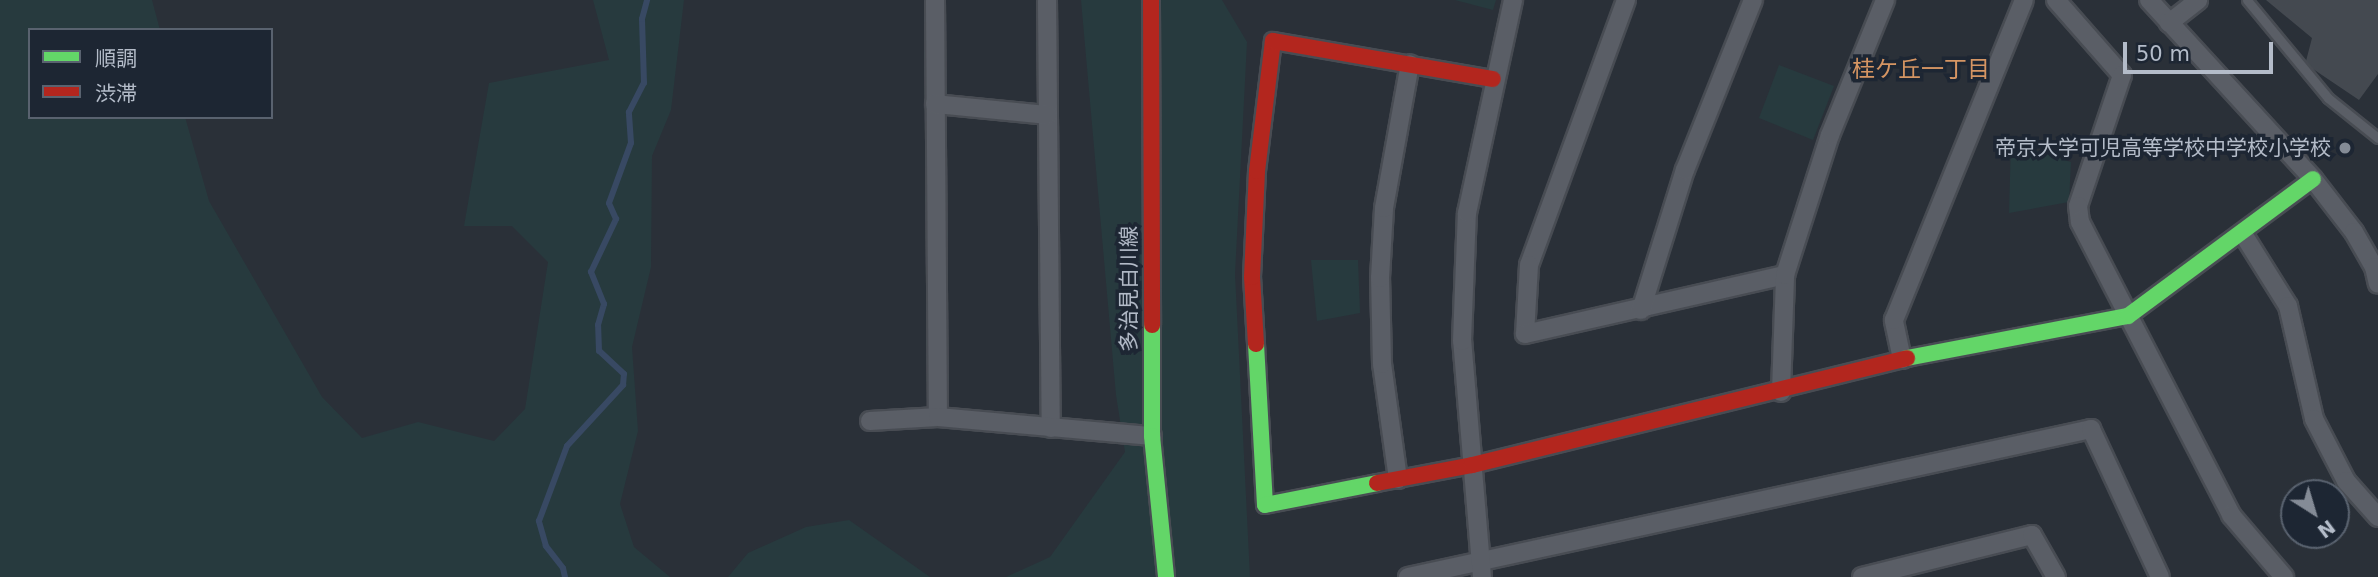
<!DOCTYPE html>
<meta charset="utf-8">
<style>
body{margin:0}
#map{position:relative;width:2378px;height:577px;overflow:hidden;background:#2a3038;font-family:"DejaVu Sans","Noto Sans JP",sans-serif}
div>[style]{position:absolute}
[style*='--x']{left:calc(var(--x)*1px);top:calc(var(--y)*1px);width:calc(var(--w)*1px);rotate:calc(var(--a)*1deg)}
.green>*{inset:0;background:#273a3e}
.stream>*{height:6px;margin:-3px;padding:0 3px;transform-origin:3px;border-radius:3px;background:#384963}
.building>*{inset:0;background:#444950}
.roads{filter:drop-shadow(2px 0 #484c53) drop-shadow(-2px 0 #484c53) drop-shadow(0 2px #484c53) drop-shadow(0 -2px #484c53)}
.lane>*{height:9px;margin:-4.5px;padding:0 4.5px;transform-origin:4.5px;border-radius:4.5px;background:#5a5e66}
.street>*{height:18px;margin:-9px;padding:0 9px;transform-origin:9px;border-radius:9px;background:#5a5e66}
.fast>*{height:16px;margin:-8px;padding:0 8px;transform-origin:8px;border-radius:8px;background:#63d668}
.jam>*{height:16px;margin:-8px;padding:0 8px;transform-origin:8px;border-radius:8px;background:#b3261e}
.dots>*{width:19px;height:19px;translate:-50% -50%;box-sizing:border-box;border:4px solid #1d2633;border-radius:50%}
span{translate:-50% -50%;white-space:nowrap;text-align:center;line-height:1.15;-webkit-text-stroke:7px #1d2633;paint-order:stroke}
.poi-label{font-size:21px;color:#b4bcc9}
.right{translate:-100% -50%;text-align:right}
.street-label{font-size:21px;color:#b4bcc9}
.neighbourhood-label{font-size:23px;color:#d59563}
.legend{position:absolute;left:28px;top:28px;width:245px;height:91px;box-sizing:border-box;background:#1d2633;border:2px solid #59626f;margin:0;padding:9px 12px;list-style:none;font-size:21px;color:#b4bcc9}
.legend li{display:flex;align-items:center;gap:14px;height:35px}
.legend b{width:35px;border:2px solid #59626f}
.north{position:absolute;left:2280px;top:479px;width:70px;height:70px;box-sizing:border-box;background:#1d2633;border:2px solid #59626f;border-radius:50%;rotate:143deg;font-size:19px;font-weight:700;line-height:28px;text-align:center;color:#b4bcc9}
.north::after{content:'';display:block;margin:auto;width:24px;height:32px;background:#848b96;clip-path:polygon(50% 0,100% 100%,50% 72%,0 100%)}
.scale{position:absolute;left:2123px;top:42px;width:150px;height:32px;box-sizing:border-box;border:4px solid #b4bcc9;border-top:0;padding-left:9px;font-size:21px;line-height:24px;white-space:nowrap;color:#b4bcc9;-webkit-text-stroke:5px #1d2633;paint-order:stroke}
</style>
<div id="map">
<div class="green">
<i style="clip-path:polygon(0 0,152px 0,160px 30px,30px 30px,30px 117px,185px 117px,209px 201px,322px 397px,362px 438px,418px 422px,494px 441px,525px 409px,548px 262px,512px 226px,464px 226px,489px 83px,609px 60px,593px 0,684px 0,671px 110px,652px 156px,651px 267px,632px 347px,638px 431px,620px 504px,634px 547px,670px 577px,0 577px)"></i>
<i style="clip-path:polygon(1081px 0,1222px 0,1247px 42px,1235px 274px,1250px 577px,1006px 577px,1050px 557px,1125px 452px,1116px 395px)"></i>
<i style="clip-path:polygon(1455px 0,1496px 0,1493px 10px)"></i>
<i style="clip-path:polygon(1779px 65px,1834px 86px,1813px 140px,1759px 118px)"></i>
<i style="clip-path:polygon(2011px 143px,2071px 162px,2069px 202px,2009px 213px)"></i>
<i style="clip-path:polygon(1311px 260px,1358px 260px,1360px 313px,1317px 321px)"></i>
<i style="clip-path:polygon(849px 520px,930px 577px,728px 577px,748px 553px,806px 527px)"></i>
</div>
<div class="stream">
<i style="--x:565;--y:577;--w:9;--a:-103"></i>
<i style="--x:563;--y:568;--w:28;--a:-128"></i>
<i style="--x:546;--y:546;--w:26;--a:-106"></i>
<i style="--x:539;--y:521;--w:80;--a:-69.5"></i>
<i style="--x:567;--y:446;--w:83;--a:-47.4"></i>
<i style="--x:623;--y:385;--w:11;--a:-85"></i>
<i style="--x:624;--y:374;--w:34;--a:-137"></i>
<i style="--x:599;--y:351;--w:26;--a:-92"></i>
<i style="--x:598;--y:325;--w:22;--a:-74"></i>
<i style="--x:604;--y:304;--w:35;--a:-112"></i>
<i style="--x:591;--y:272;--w:59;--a:-64.7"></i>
<i style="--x:616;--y:219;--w:17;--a:-114"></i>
<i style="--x:609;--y:203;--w:64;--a:-69.9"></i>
<i style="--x:631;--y:143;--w:31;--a:-94"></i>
<i style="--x:629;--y:112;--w:33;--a:-63"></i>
<i style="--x:644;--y:83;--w:64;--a:-91.8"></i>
<i style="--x:642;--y:19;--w:20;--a:-75"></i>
</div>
<div class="building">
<i style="clip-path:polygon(2266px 0,2378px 0,2378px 74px,2359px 100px,2313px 69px,2306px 61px,2312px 38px)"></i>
</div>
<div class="roads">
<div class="lane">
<i style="--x:2247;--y:0;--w:127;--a:50.4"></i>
<i style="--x:2328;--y:98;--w:64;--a:38.7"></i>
</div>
<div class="street">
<i style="--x:935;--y:0;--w:417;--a:89.6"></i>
<i style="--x:1047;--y:0;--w:428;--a:89.5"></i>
<i style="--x:1626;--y:0;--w:282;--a:110.1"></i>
<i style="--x:1529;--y:265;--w:69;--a:93.3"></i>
<i style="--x:1525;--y:334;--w:267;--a:-12.8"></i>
<i style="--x:2056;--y:0;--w:100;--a:48.7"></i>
<i style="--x:2122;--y:75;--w:138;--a:108.6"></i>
<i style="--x:2078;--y:206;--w:16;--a:83"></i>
<i style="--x:2080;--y:222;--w:330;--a:62.7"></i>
<i style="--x:2231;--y:515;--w:82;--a:49.5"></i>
<i style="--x:2149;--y:0;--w:243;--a:47.5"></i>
<i style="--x:2313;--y:179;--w:67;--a:52.3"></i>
<i style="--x:2354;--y:232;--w:40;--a:60.3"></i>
<i style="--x:2374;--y:267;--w:17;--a:77"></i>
<i style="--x:2169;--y:23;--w:37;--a:-38"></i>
<i style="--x:935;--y:104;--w:113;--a:5.6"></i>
<i style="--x:2243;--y:234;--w:85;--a:58"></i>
<i style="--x:2288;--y:306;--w:116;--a:77"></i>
<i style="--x:2314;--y:419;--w:70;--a:62.7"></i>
<i style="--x:2346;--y:481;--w:48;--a:48.4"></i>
<i style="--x:1641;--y:310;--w:147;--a:-72.6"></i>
<i style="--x:1685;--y:170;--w:183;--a:-68.2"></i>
<i style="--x:1902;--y:359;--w:40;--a:-102"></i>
<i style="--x:1894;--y:320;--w:345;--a:-67.9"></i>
<i style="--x:1781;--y:392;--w:117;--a:-88"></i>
<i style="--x:1785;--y:275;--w:147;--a:-72.2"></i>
<i style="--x:1830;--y:135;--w:146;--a:-67.8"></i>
<i style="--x:870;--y:421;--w:68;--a:-3.4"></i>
<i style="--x:938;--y:417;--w:215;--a:5.1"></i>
<i style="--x:1398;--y:479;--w:116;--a:-97.9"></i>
<i style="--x:1382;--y:364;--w:86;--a:-91.3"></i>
<i style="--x:1380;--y:278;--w:70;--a:-86.7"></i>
<i style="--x:1384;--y:208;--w:146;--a:-79.8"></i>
<i style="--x:1408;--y:577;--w:699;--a:-12.23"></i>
<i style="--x:2091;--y:429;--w:163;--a:65"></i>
<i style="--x:1482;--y:577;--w:237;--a:-94.8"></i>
<i style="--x:1462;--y:341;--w:128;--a:-87.8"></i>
<i style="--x:1467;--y:213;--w:218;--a:-77.8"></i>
<i style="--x:1862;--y:577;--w:175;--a:-13.9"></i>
<i style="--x:2032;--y:535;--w:48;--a:60.3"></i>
</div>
<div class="fast">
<i style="--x:1152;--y:325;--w:111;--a:90"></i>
<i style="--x:1152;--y:436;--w:142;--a:84.3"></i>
<i style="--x:1256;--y:344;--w:161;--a:86.8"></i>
<i style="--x:1265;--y:505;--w:114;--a:-11.1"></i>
<i style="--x:1907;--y:358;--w:225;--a:-10.8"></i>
<i style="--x:2128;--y:316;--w:230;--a:-36.5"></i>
</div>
<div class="jam">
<i style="--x:1151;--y:0;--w:325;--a:89.8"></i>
<i style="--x:1256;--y:344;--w:67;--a:-93.4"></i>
<i style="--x:1252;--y:277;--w:106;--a:-87.3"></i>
<i style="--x:1257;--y:171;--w:131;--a:-83"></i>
<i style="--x:1273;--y:41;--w:223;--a:9.8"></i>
<i style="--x:1377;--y:483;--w:97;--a:-10.7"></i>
<i style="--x:1472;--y:465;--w:448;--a:-13.8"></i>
</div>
</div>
<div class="dots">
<i style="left:2345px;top:148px;background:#848b96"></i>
</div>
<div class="poi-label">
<span class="right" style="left:2331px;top:148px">帝京大学可児高等学校中学校小学校</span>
</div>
<div class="street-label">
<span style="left:1129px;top:289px;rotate:-90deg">多治見白川線</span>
</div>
<div class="neighbourhood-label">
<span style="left:1921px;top:69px">桂ケ丘一丁目</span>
</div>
<ul class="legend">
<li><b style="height:9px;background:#63d668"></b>順調</li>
<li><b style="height:9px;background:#b3261e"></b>渋滞</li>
</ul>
<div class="north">N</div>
<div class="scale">50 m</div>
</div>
